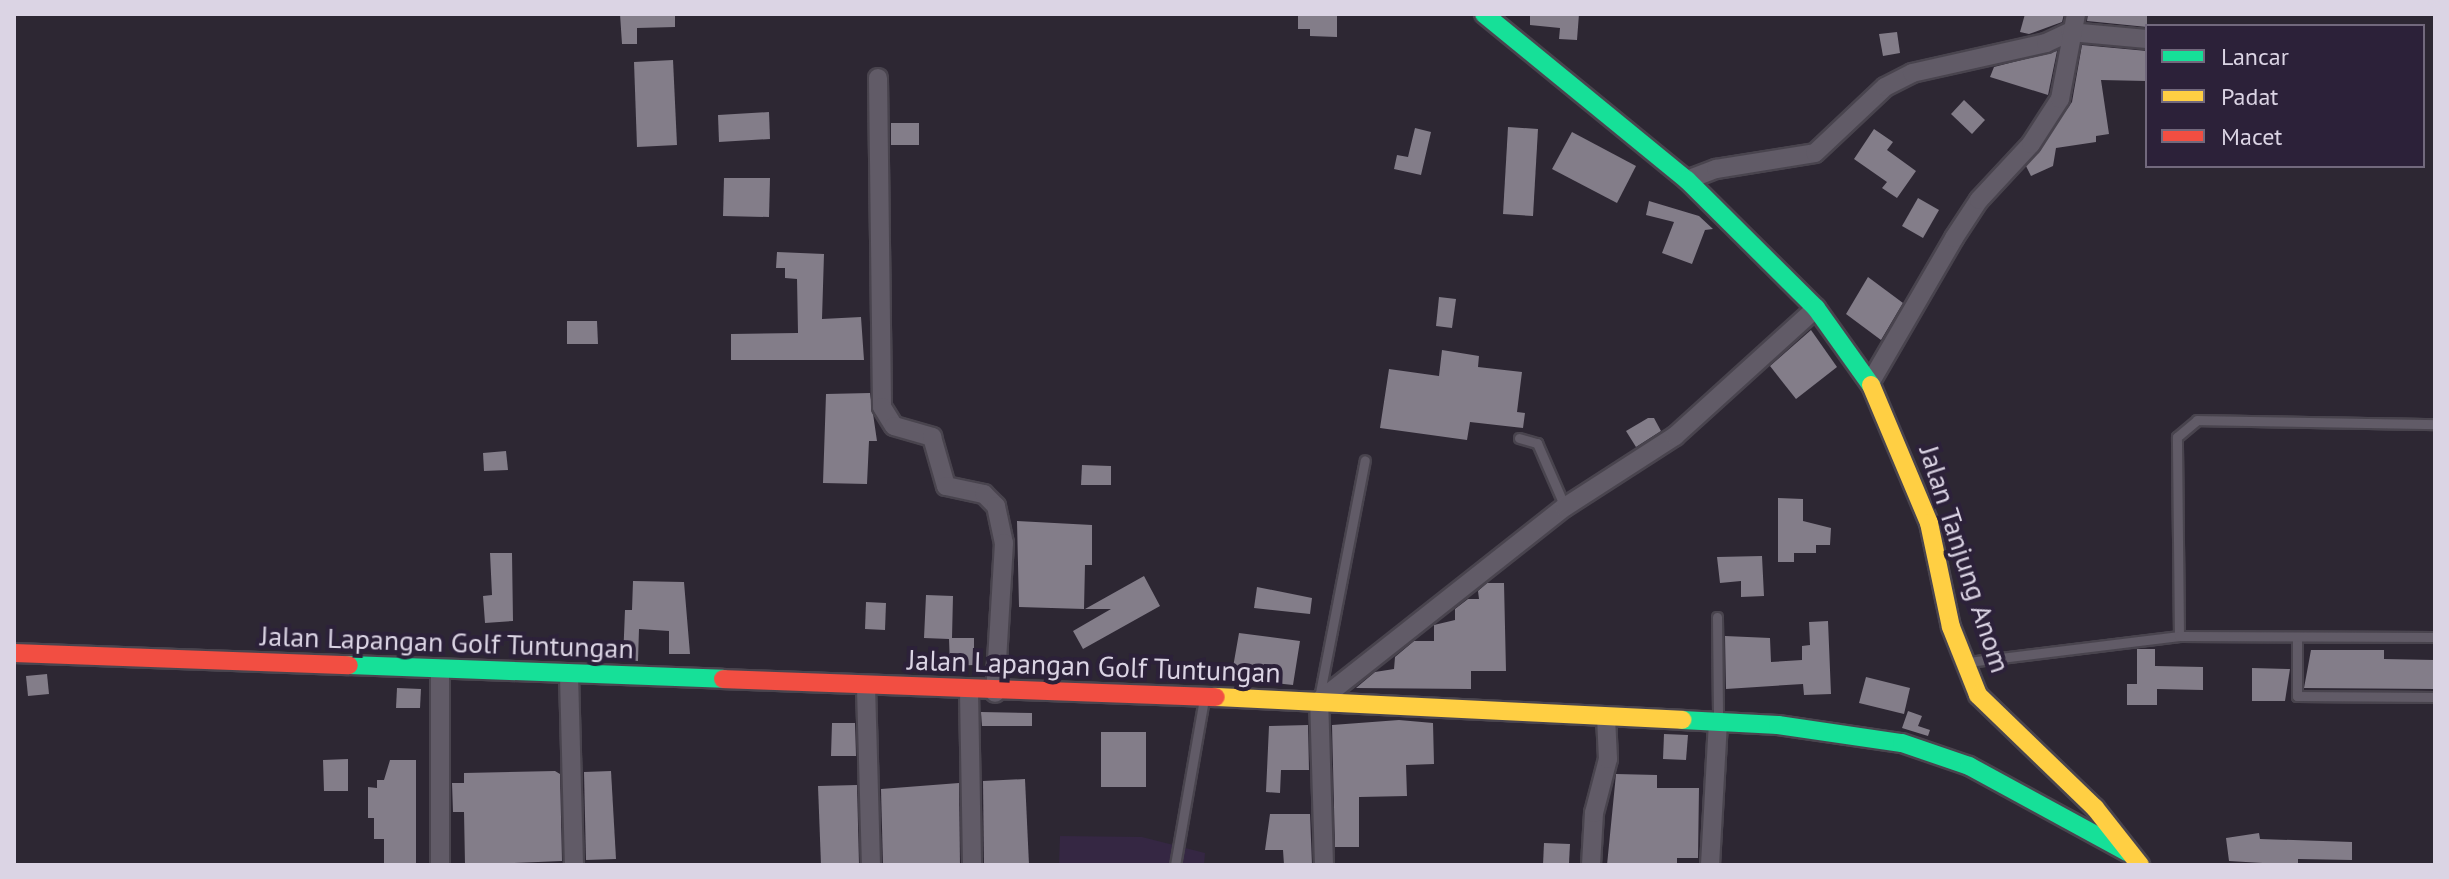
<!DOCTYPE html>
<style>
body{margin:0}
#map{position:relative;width:2449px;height:879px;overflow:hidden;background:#2d2733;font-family:"PT Sans",sans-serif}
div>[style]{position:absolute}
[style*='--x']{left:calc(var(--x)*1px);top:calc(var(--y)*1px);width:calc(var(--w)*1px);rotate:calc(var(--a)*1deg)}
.built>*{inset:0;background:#352743}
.building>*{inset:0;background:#837d89}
.roads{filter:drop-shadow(2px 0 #49444e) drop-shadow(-2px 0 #49444e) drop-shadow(0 2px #49444e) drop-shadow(0 -2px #49444e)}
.lane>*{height:9px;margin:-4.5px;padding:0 4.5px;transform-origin:4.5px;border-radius:4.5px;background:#615b67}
.street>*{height:18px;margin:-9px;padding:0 9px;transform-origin:9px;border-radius:9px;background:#615b67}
.fast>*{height:18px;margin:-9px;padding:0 9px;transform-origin:9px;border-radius:9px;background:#16e098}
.slow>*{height:18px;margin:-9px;padding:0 9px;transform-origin:9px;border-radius:9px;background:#ffcf43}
.jam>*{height:18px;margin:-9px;padding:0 9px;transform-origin:9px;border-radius:9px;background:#f24e42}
span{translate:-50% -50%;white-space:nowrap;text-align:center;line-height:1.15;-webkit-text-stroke:8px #2c2139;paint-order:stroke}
.street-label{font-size:28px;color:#dbd4e4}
.frame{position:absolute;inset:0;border:16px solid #dbd4e4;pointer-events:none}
.legend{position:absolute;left:2145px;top:24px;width:280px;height:144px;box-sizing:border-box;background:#2c2139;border:2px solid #72697d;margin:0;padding:10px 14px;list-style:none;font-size:24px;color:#dbd4e4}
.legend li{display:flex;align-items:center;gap:16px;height:40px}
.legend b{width:40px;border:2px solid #72697d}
</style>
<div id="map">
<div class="built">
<i style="clip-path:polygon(1060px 836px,1142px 837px,1205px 853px,1204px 865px,1059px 865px)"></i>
</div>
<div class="building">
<i style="clip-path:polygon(620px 14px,675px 14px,675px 27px,637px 28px,637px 44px,622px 44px)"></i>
<i style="clip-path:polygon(1298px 14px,1337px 14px,1337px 37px,1310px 36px,1310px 29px,1298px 29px)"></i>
<i style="clip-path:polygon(1530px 14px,1579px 14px,1577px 40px,1559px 39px,1560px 28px,1530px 25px)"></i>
<i style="clip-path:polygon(2025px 14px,2064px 14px,2062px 22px,2029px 34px,2020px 32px)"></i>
<i style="clip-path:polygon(2088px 14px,2147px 14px,2147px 27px,2087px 21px)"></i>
<i style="clip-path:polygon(1897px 32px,1900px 53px,1883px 56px,1879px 34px)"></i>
<i style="clip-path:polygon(2082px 45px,2147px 51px,2146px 81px,2101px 80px,2109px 134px,2096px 136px,2096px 142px,2056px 148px,2053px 166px,2031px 176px,2026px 166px,2072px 102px)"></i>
<i style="clip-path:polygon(2057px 51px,2048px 95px,1990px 77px,1994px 67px)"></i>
<i style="clip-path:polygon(673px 60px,677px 145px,637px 147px,634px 62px)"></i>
<i style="clip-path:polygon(1964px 100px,1985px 120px,1972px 134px,1951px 114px)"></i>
<i style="clip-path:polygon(769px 112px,770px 139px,719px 142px,718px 115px)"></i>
<i style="clip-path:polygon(891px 123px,919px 123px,919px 145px,891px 145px)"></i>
<i style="clip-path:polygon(1508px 127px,1538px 129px,1533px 216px,1503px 214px)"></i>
<i style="clip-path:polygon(1415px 128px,1431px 132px,1421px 175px,1394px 169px,1397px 155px,1408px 157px)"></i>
<i style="clip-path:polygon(1874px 129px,1893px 142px,1887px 150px,1916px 171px,1897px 198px,1882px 188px,1887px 182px,1854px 159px)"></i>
<i style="clip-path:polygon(1572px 132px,1636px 166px,1617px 203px,1552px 169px)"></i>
<i style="clip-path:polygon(724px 178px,770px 178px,769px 217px,723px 216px)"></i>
<i style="clip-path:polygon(1918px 198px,1939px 210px,1923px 238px,1902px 226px)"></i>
<i style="clip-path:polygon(1649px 201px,1699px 216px,1713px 229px,1705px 230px,1692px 264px,1662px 253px,1674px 222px,1646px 215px)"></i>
<i style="clip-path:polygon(777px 252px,824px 254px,822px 319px,861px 317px,864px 360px,731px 360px,731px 334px,798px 333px,797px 279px,785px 278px,785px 268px,776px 268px)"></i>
<i style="clip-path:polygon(1868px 277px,1903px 303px,1881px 340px,1846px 314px)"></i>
<i style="clip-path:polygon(1439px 297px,1456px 299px,1452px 328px,1436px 326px)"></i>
<i style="clip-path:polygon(567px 321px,597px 321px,598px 344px,567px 344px)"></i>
<i style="clip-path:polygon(1811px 330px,1837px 367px,1796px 399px,1770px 366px)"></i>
<i style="clip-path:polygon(1442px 350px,1479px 356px,1478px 367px,1522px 372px,1517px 412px,1525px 413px,1523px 428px,1470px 422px,1467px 440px,1380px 428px,1389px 369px,1439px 376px)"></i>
<i style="clip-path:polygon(870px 393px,877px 441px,869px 441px,867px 484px,823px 483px,826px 394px)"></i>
<i style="clip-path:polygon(1648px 418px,1654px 418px,1661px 431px,1636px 447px,1626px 431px)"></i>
<i style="clip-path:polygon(506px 451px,508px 470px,484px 471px,483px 453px)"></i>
<i style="clip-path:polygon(1082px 465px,1111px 466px,1111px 485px,1081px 485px)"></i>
<i style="clip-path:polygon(1778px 498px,1803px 499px,1803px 521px,1831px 528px,1830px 545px,1816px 545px,1816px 553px,1794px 553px,1794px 562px,1778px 562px)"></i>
<i style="clip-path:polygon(1017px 521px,1092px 525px,1092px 565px,1085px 565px,1084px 609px,1019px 607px)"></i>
<i style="clip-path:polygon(490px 553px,512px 553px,513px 621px,485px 623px,483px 596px,492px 595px)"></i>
<i style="clip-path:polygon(1762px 556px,1764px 596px,1741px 597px,1741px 581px,1720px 583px,1717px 557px)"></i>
<i style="clip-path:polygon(1144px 576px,1160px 606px,1083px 649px,1073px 631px,1111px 609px,1085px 609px)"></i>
<i style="clip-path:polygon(633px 581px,684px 582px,690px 654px,669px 654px,669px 631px,639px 629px,638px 661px,623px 660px,625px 610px,632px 610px)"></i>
<i style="clip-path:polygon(1487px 583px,1504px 583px,1506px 671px,1471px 671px,1471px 689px,1356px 688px,1375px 672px,1394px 669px,1395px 657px,1414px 641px,1434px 641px,1434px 625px,1455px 620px,1455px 609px,1468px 599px,1479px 599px,1478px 591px)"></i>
<i style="clip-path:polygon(1257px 587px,1312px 598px,1310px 614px,1254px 608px)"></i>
<i style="clip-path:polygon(926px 595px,953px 596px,952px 638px,974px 638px,974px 665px,950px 666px,949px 639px,924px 638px)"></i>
<i style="clip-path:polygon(866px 602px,886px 603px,885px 630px,865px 629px)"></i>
<i style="clip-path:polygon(1828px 621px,1831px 694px,1804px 695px,1803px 684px,1726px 689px,1725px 636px,1770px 638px,1771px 662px,1802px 660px,1802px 646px,1810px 645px,1809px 622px)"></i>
<i style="clip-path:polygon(1239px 633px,1300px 641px,1293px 685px,1238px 679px,1239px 674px,1232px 673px)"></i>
<i style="clip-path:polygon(2137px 649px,2155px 649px,2155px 666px,2203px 667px,2203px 690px,2157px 689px,2157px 705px,2127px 705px,2127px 684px,2137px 684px)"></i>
<i style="clip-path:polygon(2311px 650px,2384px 650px,2384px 659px,2435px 660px,2435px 689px,2304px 688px)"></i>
<i style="clip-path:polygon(2252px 668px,2290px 669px,2285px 701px,2252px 701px)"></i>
<i style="clip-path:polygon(47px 674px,49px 694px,28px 696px,26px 676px)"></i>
<i style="clip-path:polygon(1866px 677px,1910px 688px,1904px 714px,1859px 703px)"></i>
<i style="clip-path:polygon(397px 688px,421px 689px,420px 708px,396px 708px)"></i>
<i style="clip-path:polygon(1908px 711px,1922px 716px,1918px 726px,1930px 730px,1928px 736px,1902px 728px)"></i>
<i style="clip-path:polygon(981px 712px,1032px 713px,1032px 726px,982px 726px)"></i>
<i style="clip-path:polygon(1399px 720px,1433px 723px,1434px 764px,1406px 765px,1407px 796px,1359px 797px,1359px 847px,1335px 847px,1332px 725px)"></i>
<i style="clip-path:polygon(832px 723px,855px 723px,856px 756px,831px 756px)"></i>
<i style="clip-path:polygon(1308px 725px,1309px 770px,1281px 770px,1280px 793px,1266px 792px,1269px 726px)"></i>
<i style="clip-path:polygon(1101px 732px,1146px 732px,1146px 787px,1101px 787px)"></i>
<i style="clip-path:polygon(1664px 734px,1688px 735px,1686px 760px,1663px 759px)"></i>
<i style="clip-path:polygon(348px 759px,348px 791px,324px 791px,323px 760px)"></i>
<i style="clip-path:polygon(390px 760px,416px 760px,416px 865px,384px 865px,384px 839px,374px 839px,374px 818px,368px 818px,368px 787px,377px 788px,377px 780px,384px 780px)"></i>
<i style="clip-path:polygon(555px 771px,560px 774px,562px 861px,465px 865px,464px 812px,453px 812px,452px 783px,464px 783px,464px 773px)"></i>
<i style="clip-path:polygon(611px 771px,616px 859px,586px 860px,584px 772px)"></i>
<i style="clip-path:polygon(1616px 774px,1657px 775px,1657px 788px,1699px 788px,1698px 858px,1677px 858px,1677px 865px,1607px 865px)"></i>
<i style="clip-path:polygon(1025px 779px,1029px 865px,984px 865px,983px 781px)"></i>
<i style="clip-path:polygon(959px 783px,960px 865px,883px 865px,881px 789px)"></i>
<i style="clip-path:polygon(857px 785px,859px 865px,821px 865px,818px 786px)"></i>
<i style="clip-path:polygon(1270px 814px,1310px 814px,1312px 865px,1284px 865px,1283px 850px,1265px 850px)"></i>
<i style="clip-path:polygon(2259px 833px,2260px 839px,2352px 842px,2352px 860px,2298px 859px,2298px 865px,2229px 861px,2226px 838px)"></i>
<i style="clip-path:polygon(1544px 843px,1570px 844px,1569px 863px,1543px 865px)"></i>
</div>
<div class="roads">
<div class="lane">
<i style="--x:1519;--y:438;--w:19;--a:16"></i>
<i style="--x:1537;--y:443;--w:70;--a:66.4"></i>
<i style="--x:1717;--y:617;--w:104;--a:89.4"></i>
<i style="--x:2179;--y:636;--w:199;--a:-90.6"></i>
<i style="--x:2177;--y:437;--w:26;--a:-40"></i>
<i style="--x:2197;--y:420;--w:238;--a:1"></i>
<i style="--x:2297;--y:637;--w:59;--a:90"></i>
<i style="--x:2297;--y:696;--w:138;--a:0.4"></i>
<i style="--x:1968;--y:662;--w:213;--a:-7"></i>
<i style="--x:2179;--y:636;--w:256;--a:0.2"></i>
<i style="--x:1319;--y:698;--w:242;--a:-79.1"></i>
<i style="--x:1175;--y:865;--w:169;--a:-80.1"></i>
</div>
<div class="street">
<i style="--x:878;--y:78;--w:329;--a:89.3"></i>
<i style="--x:882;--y:407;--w:22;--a:58"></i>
<i style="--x:894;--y:426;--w:40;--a:16"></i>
<i style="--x:932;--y:437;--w:51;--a:74.1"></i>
<i style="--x:946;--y:486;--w:39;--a:12"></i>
<i style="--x:984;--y:494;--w:17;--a:45"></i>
<i style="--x:996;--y:506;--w:38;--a:78"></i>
<i style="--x:1004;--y:543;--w:150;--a:93.4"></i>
<i style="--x:1687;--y:180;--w:31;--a:-21"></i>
<i style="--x:1716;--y:169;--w:100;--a:-9.2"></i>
<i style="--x:1815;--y:153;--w:96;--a:-43.3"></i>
<i style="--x:1885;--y:87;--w:30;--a:-27"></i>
<i style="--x:1912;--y:73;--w:137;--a:-12.6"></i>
<i style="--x:2046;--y:43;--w:26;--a:-25"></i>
<i style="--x:2070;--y:32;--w:77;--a:5.2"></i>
<i style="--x:1870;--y:383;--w:168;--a:-59.9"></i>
<i style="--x:1954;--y:238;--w:45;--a:-56.7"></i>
<i style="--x:1979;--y:200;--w:76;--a:-47.1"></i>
<i style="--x:2031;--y:144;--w:54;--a:-57.2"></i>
<i style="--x:2060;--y:99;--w:86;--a:-79.3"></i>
<i style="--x:569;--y:675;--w:190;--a:88.5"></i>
<i style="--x:866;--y:687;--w:178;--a:88.4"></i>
<i style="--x:969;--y:691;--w:174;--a:89"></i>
<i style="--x:440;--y:865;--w:195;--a:-90"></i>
<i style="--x:1324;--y:865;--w:164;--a:-91.7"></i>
<i style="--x:1319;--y:701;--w:313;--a:-38.3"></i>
<i style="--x:1565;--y:507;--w:131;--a:-32.8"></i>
<i style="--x:1675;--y:436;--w:190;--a:-42.2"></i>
<i style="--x:1591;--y:865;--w:52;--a:-86.7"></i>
<i style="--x:1594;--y:813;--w:56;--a:-75.5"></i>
<i style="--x:1608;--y:759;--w:42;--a:-92.7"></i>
<i style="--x:1710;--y:865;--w:144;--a:-86.8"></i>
</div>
<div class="fast">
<i style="--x:1484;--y:14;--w:262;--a:39.3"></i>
<i style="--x:1687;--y:180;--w:182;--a:44.8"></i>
<i style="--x:1816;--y:308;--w:95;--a:54.5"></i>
<i style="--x:349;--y:665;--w:374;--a:2.1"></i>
<i style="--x:1682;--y:720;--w:96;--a:3"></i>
<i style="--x:1778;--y:725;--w:125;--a:8.3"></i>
<i style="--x:1902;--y:743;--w:71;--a:18.9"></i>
<i style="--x:1969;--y:766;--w:180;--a:28.6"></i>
</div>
<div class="slow">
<i style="--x:1871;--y:385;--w:150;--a:67.2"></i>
<i style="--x:1929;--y:523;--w:106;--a:78.1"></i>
<i style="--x:1951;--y:627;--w:73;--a:68.3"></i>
<i style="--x:1978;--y:695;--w:163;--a:44"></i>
<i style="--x:2095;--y:808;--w:73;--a:51.7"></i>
<i style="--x:1216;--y:697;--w:467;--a:2.8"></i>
</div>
<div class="jam">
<i style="--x:14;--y:653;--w:335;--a:2.1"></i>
<i style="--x:723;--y:679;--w:493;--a:2.1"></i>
</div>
</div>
<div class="street-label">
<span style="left:1965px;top:559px;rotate:72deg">Jalan Tanjung Anom</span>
<span style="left:447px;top:642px;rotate:2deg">Jalan Lapangan Golf Tuntungan</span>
<span style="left:1094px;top:666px;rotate:2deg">Jalan Lapangan Golf Tuntungan</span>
</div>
<div class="frame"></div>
<ul class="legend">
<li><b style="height:10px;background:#16e098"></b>Lancar</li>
<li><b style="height:10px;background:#ffcf43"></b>Padat</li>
<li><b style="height:10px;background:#f24e42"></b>Macet</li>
</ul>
</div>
